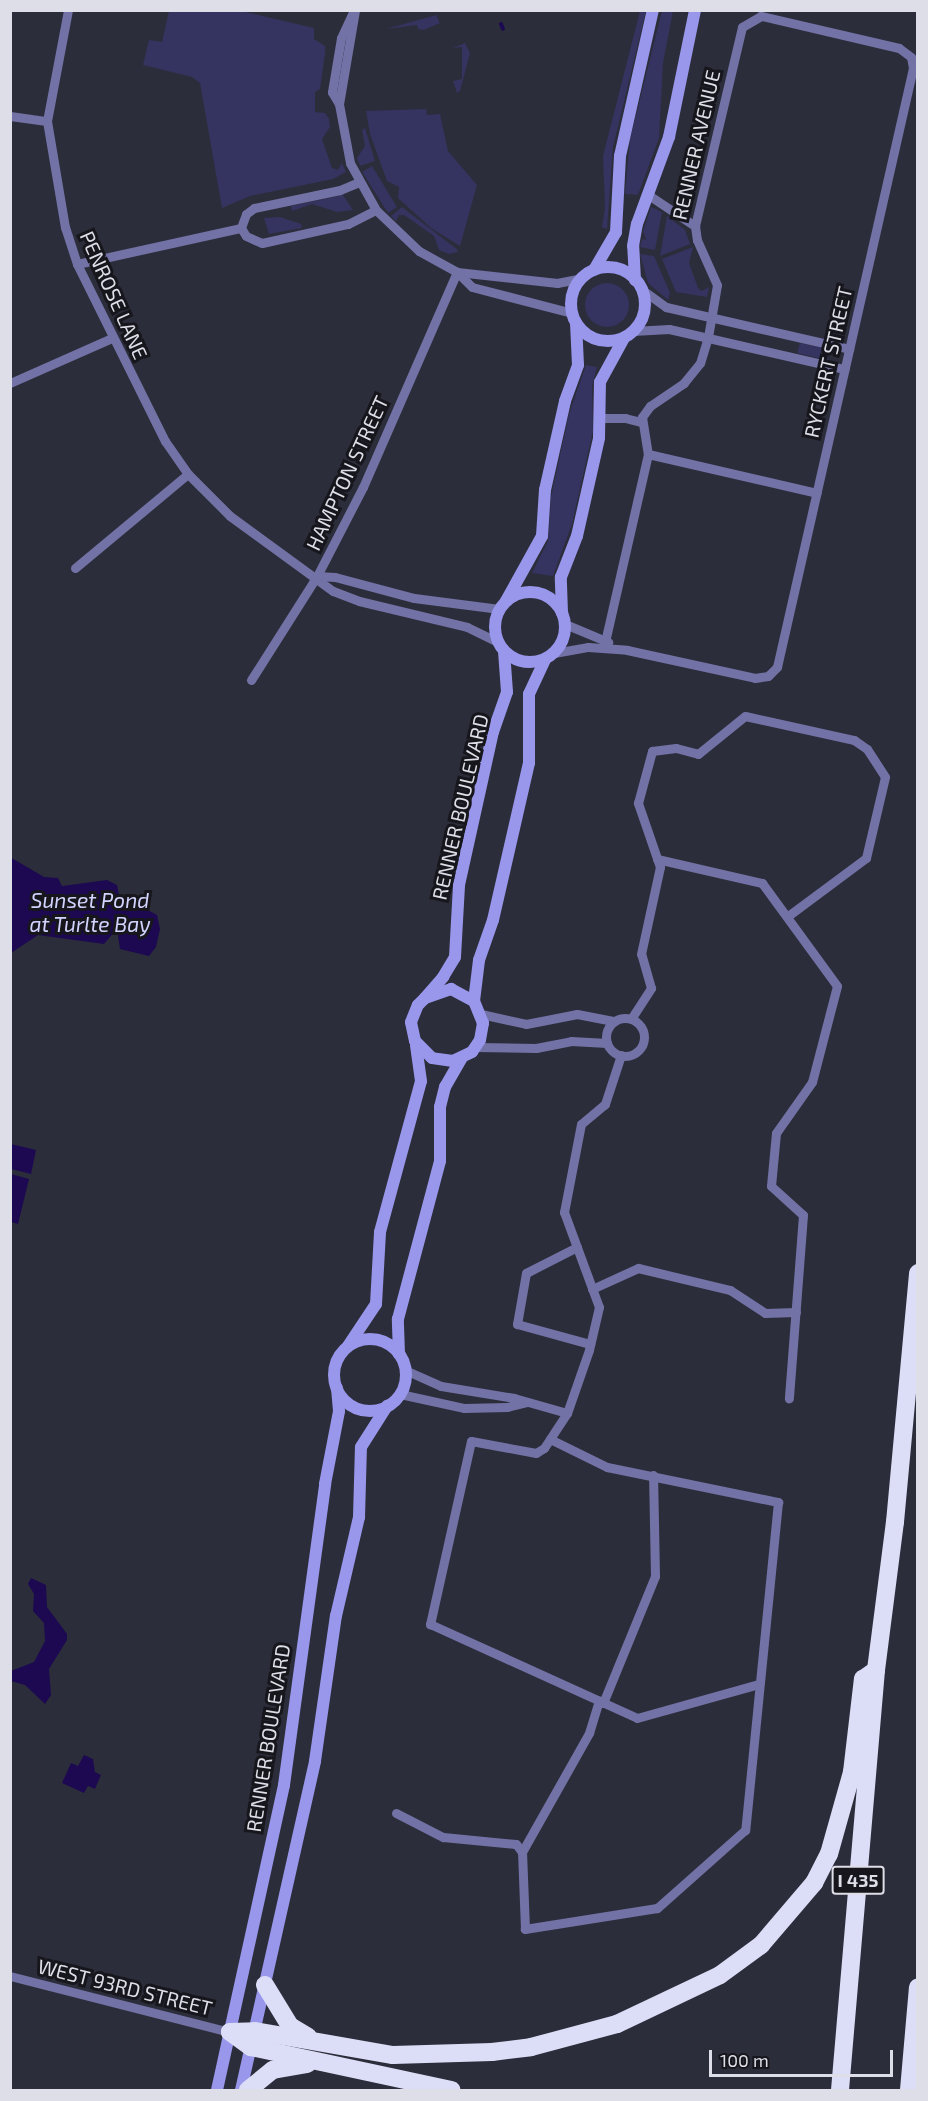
<!DOCTYPE html>
<style>
body{margin:0}
#map{position:relative;width:928px;height:2101px;overflow:hidden;background:#2c2d3a;font-family:"Exo 2",sans-serif}
div>[style]{position:absolute}
[style*='--x']{left:calc(var(--x)*1px);top:calc(var(--y)*1px);width:calc(var(--w)*1px);rotate:calc(var(--a)*1deg)}
.green>*{inset:0;background:#35335f}
.round{border-radius:50%}
.water>*{inset:0;background:#1c0951}
.stream>*{height:4px;margin:-2px;padding:0 2px;transform-origin:2px;border-radius:2px;background:#1c0951}
.street>*{height:9px;margin:-4.5px;padding:0 4.5px;transform-origin:4.5px;border-radius:4.5px;background:#7272a6}
.street>.ring{margin:-4.5px;padding:0;box-sizing:content-box;background:none;border:9px solid #7272a6;border-radius:50%}
.secondary>*{height:12px;margin:-6px;padding:0 6px;transform-origin:6px;border-radius:6px;background:#9997eb}
.secondary>.ring{margin:-6px;padding:0;box-sizing:content-box;background:none;border:12px solid #9997eb;border-radius:50%}
.highway>*{height:18px;margin:-9px;padding:0 9px;transform-origin:9px;border-radius:9px;background:#dcddf7}
span{translate:-50% -50%;white-space:nowrap;text-align:center;line-height:1.15;-webkit-text-stroke:6px #16161c;paint-order:stroke}
.shield-label span{padding:2px 4px;background:#16161c;border:2px solid;border-radius:4px;-webkit-text-stroke-width:0}
.shield-label{font-size:18px;color:#dedee8;font-weight:700}
.street-label{font-size:20px;color:#dedee8}
.water-label{font-size:21px;color:#d2d3fe;font-style:italic}
.frame{position:absolute;inset:0;border:12px solid #dedee8;pointer-events:none}
.scale{position:absolute;left:709px;top:2050px;width:184px;height:27px;box-sizing:border-box;border:3px solid #dedee8;border-top:0;padding-left:8px;font-size:18px;line-height:21px;white-space:nowrap;color:#dedee8;-webkit-text-stroke:4px #16161c;paint-order:stroke}
</style>
<div id="map">
<div class="green">
<i style="clip-path:polygon(169px 11px,241px 11px,314px 28px,314px 39px,325px 46px,325px 53px,320px 89px,315px 92px,315px 112px,325px 113px,329px 119px,330px 127px,322px 139px,332px 168px,338px 170px,342px 163px,346px 172px,333px 179px,250px 196px,222px 208px,200px 83px,192px 77px,143px 65px,149px 40px,162px 42px)"></i>
<i style="clip-path:polygon(640px 11px,646px 11px,613px 147px,607px 229px,602px 227px,605px 208px,603px 156px)"></i>
<i style="clip-path:polygon(662px 11px,673px 11px,663px 63px,659px 138px,638px 195px,625px 194px,630px 139px)"></i>
<i style="clip-path:polygon(436px 15px,440px 23px,424px 30px,418px 29px,417px 25px,386px 29px)"></i>
<i style="clip-path:polygon(465px 43px,470px 53px,460px 91px,457px 93px,453px 81px,462px 79px,462px 47px,453px 48px)"></i>
<i style="clip-path:polygon(426px 109px,427px 115px,440px 114px,448px 151px,477px 185px,460px 246px,431px 228px,398px 198px,399px 187px,387px 181px,370px 134px,366px 111px)"></i>
<i style="clip-path:polygon(365px 128px,375px 161px,360px 166px,357px 158px,365px 146px,362px 130px)"></i>
<i style="clip-path:polygon(372px 166px,397px 207px,388px 213px,362px 172px)"></i>
<i style="clip-path:polygon(343px 195px,353px 210px,337px 212px,312px 204px,292px 211px,291px 206px)"></i>
<i style="clip-path:polygon(402px 207px,458px 250px,457px 252px,449px 254px,439px 250px,434px 236px,404px 215px,399px 215px,396px 221px,391px 216px)"></i>
<i style="clip-path:polygon(651px 207px,662px 212px,655px 250px,640px 247px,642px 239px,646px 240px,643px 231px)"></i>
<i style="clip-path:polygon(667px 216px,685px 230px,690px 244px,660px 256px)"></i>
<i style="clip-path:polygon(280px 217px,301px 224px,302px 228px,269px 234px,264px 218px)"></i>
<i style="clip-path:polygon(693px 247px,689px 263px,698px 288px,702px 291px,709px 287px,707px 297px,676px 292px,662px 259px)"></i>
<i style="clip-path:polygon(640px 254px,654px 256px,670px 293px,668px 300px,648px 283px)"></i>
<i class="round" style="left:585px;top:283px;width:44px;height:44px"></i>
<i style="clip-path:polygon(800px 343px,833px 350px,832px 353px,822px 349px,820px 355px,831px 361px,797px 353px)"></i>
<i style="clip-path:polygon(586px 365px,597px 367px,592px 386px,593px 431px,572px 524px,553px 576px,532px 573px,548px 541px,551px 497px,569px 414px)"></i>
</div>
<div class="water">
<i style="clip-path:polygon(10px 857px,44px 877px,58px 878px,62px 886px,107px 880px,117px 885px,122px 909px,144px 908px,157px 915px,160px 929px,156px 947px,149px 956px,120px 949px,117px 929px,104px 944px,38px 935px,11px 953px)"></i>
<i style="clip-path:polygon(11px 1144px,36px 1150px,31px 1174px,11px 1169px)"></i>
<i style="clip-path:polygon(11px 1174px,29px 1179px,18px 1224px,11px 1222px)"></i>
<i style="clip-path:polygon(31px 1578px,46px 1585px,47px 1607px,67px 1634px,67px 1640px,49px 1669px,51px 1695px,45px 1704px,25px 1685px,11px 1681px,11px 1671px,34px 1662px,45px 1641px,44px 1623px,33px 1611px,34px 1594px,28px 1584px)"></i>
<i style="clip-path:polygon(84px 1755px,93px 1759px,95px 1772px,101px 1775px,95px 1789px,88px 1786px,84px 1793px,62px 1783px,71px 1763px,78px 1766px)"></i>
</div>
<div class="stream">
<i style="--x:501;--y:24;--w:5;--a:68"></i>
</div>
<div class="street">
<i style="--x:68;--y:10;--w:113;--a:100.7"></i>
<i style="--x:47;--y:121;--w:108;--a:80.4"></i>
<i style="--x:65;--y:227;--w:39;--a:72"></i>
<i style="--x:77;--y:264;--w:198;--a:63.6"></i>
<i style="--x:165;--y:441;--w:40;--a:55.1"></i>
<i style="--x:188;--y:474;--w:59;--a:45"></i>
<i style="--x:230;--y:516;--w:127;--a:36.1"></i>
<i style="--x:333;--y:591;--w:28;--a:21"></i>
<i style="--x:359;--y:601;--w:111;--a:13.5"></i>
<i style="--x:467;--y:627;--w:34;--a:26"></i>
<i style="--x:354;--y:10;--w:31;--a:115"></i>
<i style="--x:341;--y:38;--w:55;--a:99.5"></i>
<i style="--x:332;--y:92;--w:14;--a:60"></i>
<i style="--x:339;--y:104;--w:60;--a:79.4"></i>
<i style="--x:350;--y:163;--w:54;--a:61"></i>
<i style="--x:376;--y:210;--w:59;--a:43.6"></i>
<i style="--x:419;--y:251;--w:43;--a:28.9"></i>
<i style="--x:457;--y:272;--w:21;--a:45"></i>
<i style="--x:472;--y:287;--w:103;--a:14.6"></i>
<i style="--x:339;--y:104;--w:95;--a:-80.3"></i>
<i style="--x:10;--y:116;--w:37;--a:8"></i>
<i style="--x:359;--y:182;--w:21;--a:157"></i>
<i style="--x:340;--y:190;--w:88;--a:168.2"></i>
<i style="--x:254;--y:208;--w:10;--a:143"></i>
<i style="--x:246;--y:214;--w:15;--a:110"></i>
<i style="--x:241;--y:228;--w:9;--a:58"></i>
<i style="--x:246;--y:236;--w:17;--a:24"></i>
<i style="--x:262;--y:243;--w:88;--a:-12.5"></i>
<i style="--x:348;--y:224;--w:31;--a:-27"></i>
<i style="--x:647;--y:194;--w:58;--a:33.7"></i>
<i style="--x:77;--y:264;--w:168;--a:-12.4"></i>
<i style="--x:457;--y:272;--w:101;--a:6.3"></i>
<i style="--x:557;--y:283;--w:25;--a:-11"></i>
<i style="--x:641;--y:289;--w:31;--a:36"></i>
<i style="--x:666;--y:307;--w:188;--a:12.9"></i>
<i style="--x:633;--y:331;--w:36;--a:-3"></i>
<i style="--x:669;--y:329;--w:180;--a:12.9"></i>
<i style="--x:10;--y:383;--w:111;--a:-23.8"></i>
<i style="--x:600;--y:418;--w:25;--a:0"></i>
<i style="--x:625;--y:418;--w:16;--a:14"></i>
<i style="--x:648;--y:454;--w:173;--a:13"></i>
<i style="--x:75;--y:568;--w:147;--a:-39.8"></i>
<i style="--x:317;--y:576;--w:18;--a:3"></i>
<i style="--x:335;--y:577;--w:82;--a:14.9"></i>
<i style="--x:414;--y:598;--w:86;--a:7.4"></i>
<i style="--x:565;--y:624;--w:47;--a:22.7"></i>
<i style="--x:554;--y:653;--w:35;--a:-10"></i>
<i style="--x:588;--y:647;--w:39;--a:4"></i>
<i style="--x:627;--y:650;--w:131;--a:12.3"></i>
<i style="--x:755;--y:678;--w:13;--a:-9"></i>
<i style="--x:768;--y:676;--w:13;--a:-45"></i>
<i style="--x:777;--y:667;--w:614;--a:-77.21"></i>
<i style="--x:913;--y:68;--w:11;--a:-100"></i>
<i style="--x:911;--y:57;--w:15;--a:-143"></i>
<i style="--x:899;--y:48;--w:142;--a:-166.9"></i>
<i style="--x:761;--y:16;--w:22;--a:150"></i>
<i style="--x:742;--y:27;--w:204;--a:103.3"></i>
<i style="--x:695;--y:226;--w:14;--a:82"></i>
<i style="--x:697;--y:240;--w:49;--a:66"></i>
<i style="--x:717;--y:285;--w:53;--a:99.8"></i>
<i style="--x:708;--y:337;--w:27;--a:107"></i>
<i style="--x:700;--y:363;--w:26;--a:129"></i>
<i style="--x:684;--y:383;--w:41;--a:145.9"></i>
<i style="--x:650;--y:406;--w:14;--a:126"></i>
<i style="--x:642;--y:417;--w:37;--a:81"></i>
<i style="--x:648;--y:454;--w:192;--a:102.9"></i>
<i style="--x:251;--y:680;--w:123;--a:-57.6"></i>
<i style="--x:317;--y:576;--w:100;--a:-62.7"></i>
<i style="--x:363;--y:487;--w:235;--a:-66.4"></i>
<i style="--x:657;--y:859;--w:108;--a:12.9"></i>
<i style="--x:762;--y:883;--w:127;--a:53.9"></i>
<i style="--x:837;--y:986;--w:99;--a:104.6"></i>
<i style="--x:812;--y:1082;--w:62;--a:125.2"></i>
<i style="--x:776;--y:1133;--w:53;--a:95.4"></i>
<i style="--x:771;--y:1186;--w:43;--a:42.2"></i>
<i style="--x:803;--y:1215;--w:184;--a:94.4"></i>
<i style="--x:481;--y:1014;--w:46;--a:12.5"></i>
<i style="--x:526;--y:1024;--w:52;--a:-11.1"></i>
<i style="--x:577;--y:1014;--w:38;--a:11"></i>
<i class="ring" style="left:606px;top:1018px;width:29px;height:29px"></i>
<i style="--x:631;--y:1019;--w:37;--a:-57"></i>
<i style="--x:651;--y:988;--w:35;--a:-106"></i>
<i style="--x:641;--y:954;--w:89;--a:-77.7"></i>
<i style="--x:660;--y:867;--w:68;--a:-109"></i>
<i style="--x:638;--y:803;--w:54;--a:-74.9"></i>
<i style="--x:652;--y:751;--w:24;--a:-7"></i>
<i style="--x:676;--y:748;--w:23;--a:15"></i>
<i style="--x:698;--y:754;--w:60;--a:-39"></i>
<i style="--x:745;--y:716;--w:112;--a:12.4"></i>
<i style="--x:854;--y:740;--w:16;--a:35"></i>
<i style="--x:867;--y:749;--w:33;--a:57"></i>
<i style="--x:885;--y:777;--w:83;--a:103.2"></i>
<i style="--x:866;--y:858;--w:97;--a:143.4"></i>
<i style="--x:476;--y:1047;--w:60;--a:1"></i>
<i style="--x:536;--y:1048;--w:36;--a:-11"></i>
<i style="--x:571;--y:1041;--w:36;--a:3"></i>
<i style="--x:621;--y:1055;--w:52;--a:108.1"></i>
<i style="--x:605;--y:1104;--w:31;--a:140"></i>
<i style="--x:581;--y:1124;--w:90;--a:100.9"></i>
<i style="--x:564;--y:1212;--w:101;--a:69.8"></i>
<i style="--x:599;--y:1307;--w:44;--a:103.1"></i>
<i style="--x:589;--y:1350;--w:67;--a:109.2"></i>
<i style="--x:567;--y:1413;--w:42;--a:123.3"></i>
<i style="--x:544;--y:1448;--w:9;--a:148"></i>
<i style="--x:536;--y:1453;--w:66;--a:-169.5"></i>
<i style="--x:471;--y:1441;--w:188;--a:102.6"></i>
<i style="--x:430;--y:1624;--w:227;--a:24.4"></i>
<i style="--x:637;--y:1718;--w:127;--a:-15.6"></i>
<i style="--x:577;--y:1247;--w:57;--a:153"></i>
<i style="--x:526;--y:1273;--w:52;--a:100"></i>
<i style="--x:517;--y:1324;--w:76;--a:15.3"></i>
<i style="--x:592;--y:1289;--w:51;--a:-24.5"></i>
<i style="--x:638;--y:1268;--w:95;--a:13.4"></i>
<i style="--x:730;--y:1290;--w:42;--a:33.3"></i>
<i style="--x:765;--y:1313;--w:31;--a:-2"></i>
<i style="--x:405;--y:1370;--w:39;--a:24"></i>
<i style="--x:441;--y:1386;--w:74;--a:9.3"></i>
<i style="--x:514;--y:1398;--w:55;--a:15.8"></i>
<i style="--x:400;--y:1394;--w:66;--a:12.3"></i>
<i style="--x:464;--y:1408;--w:43;--a:-1.3"></i>
<i style="--x:507;--y:1407;--w:21;--a:-14"></i>
<i style="--x:550;--y:1439;--w:64;--a:26.2"></i>
<i style="--x:607;--y:1467;--w:175;--a:11.6"></i>
<i style="--x:778;--y:1502;--w:330;--a:95.7"></i>
<i style="--x:745;--y:1830;--w:118;--a:138.4"></i>
<i style="--x:657;--y:1908;--w:134;--a:171"></i>
<i style="--x:525;--y:1929;--w:77;--a:-92.2"></i>
<i style="--x:522;--y:1852;--w:137;--a:-60.6"></i>
<i style="--x:589;--y:1733;--w:34;--a:-73"></i>
<i style="--x:603;--y:1703;--w:137;--a:-67.7"></i>
<i style="--x:655;--y:1576;--w:101;--a:-91.1"></i>
<i style="--x:396;--y:1813;--w:53;--a:27.1"></i>
<i style="--x:443;--y:1837;--w:73;--a:5.5"></i>
<i style="--x:516;--y:1844;--w:10;--a:53"></i>
<i style="--x:10;--y:1976;--w:227;--a:14.3"></i>
</div>
<div class="secondary">
<i class="ring" style="left:571px;top:267px;width:62px;height:62px"></i>
<i style="--x:594;--y:270;--w:44;--a:-59.9"></i>
<i style="--x:616;--y:232;--w:76;--a:-87"></i>
<i style="--x:620;--y:156;--w:150;--a:-77.3"></i>
<i style="--x:635;--y:280;--w:34;--a:-93"></i>
<i style="--x:633;--y:246;--w:22;--a:-80"></i>
<i style="--x:637;--y:224;--w:93;--a:-69.8"></i>
<i style="--x:669;--y:137;--w:130;--a:-78.4"></i>
<i class="ring" style="left:495px;top:592px;width:58px;height:58px"></i>
<i style="--x:506;--y:601;--w:74;--a:-61"></i>
<i style="--x:542;--y:536;--w:46;--a:-86.3"></i>
<i style="--x:545;--y:490;--w:91;--a:-77.3"></i>
<i style="--x:565;--y:401;--w:38;--a:-70"></i>
<i style="--x:578;--y:365;--w:42;--a:-92.7"></i>
<i style="--x:562;--y:613;--w:36;--a:-92"></i>
<i style="--x:561;--y:577;--w:44;--a:-68.7"></i>
<i style="--x:577;--y:536;--w:100;--a:-77.3"></i>
<i style="--x:599;--y:438;--w:56;--a:-89"></i>
<i style="--x:600;--y:382;--w:50;--a:-61.4"></i>
<i style="--x:425;--y:998;--w:28;--a:-19"></i>
<i style="--x:451;--y:989;--w:26;--a:28"></i>
<i style="--x:474;--y:1001;--w:24;--a:68"></i>
<i style="--x:483;--y:1023;--w:17;--a:100"></i>
<i style="--x:480;--y:1040;--w:14;--a:124"></i>
<i style="--x:472;--y:1052;--w:21;--a:155"></i>
<i style="--x:453;--y:1061;--w:21;--a:-172"></i>
<i style="--x:432;--y:1058;--w:24;--a:-135"></i>
<i style="--x:415;--y:1041;--w:19;--a:-102"></i>
<i style="--x:411;--y:1022;--w:18;--a:-68"></i>
<i style="--x:418;--y:1005;--w:10;--a:-45"></i>
<i style="--x:425;--y:998;--w:28;--a:-49"></i>
<i style="--x:443;--y:977;--w:23;--a:-59"></i>
<i style="--x:455;--y:957;--w:72;--a:-86.8"></i>
<i style="--x:459;--y:885;--w:157;--a:-77.5"></i>
<i style="--x:493;--y:732;--w:42;--a:-70.7"></i>
<i style="--x:507;--y:692;--w:41;--a:-94.2"></i>
<i style="--x:474;--y:1001;--w:41;--a:-83"></i>
<i style="--x:479;--y:960;--w:42;--a:-70.7"></i>
<i style="--x:493;--y:920;--w:161;--a:-77.1"></i>
<i style="--x:529;--y:763;--w:69;--a:-90"></i>
<i style="--x:529;--y:694;--w:38;--a:-65"></i>
<i class="ring" style="left:334px;top:1339px;width:60px;height:60px"></i>
<i style="--x:348;--y:1346;--w:50;--a:-56.3"></i>
<i style="--x:376;--y:1304;--w:72;--a:-86.8"></i>
<i style="--x:380;--y:1232;--w:156;--a:-74.8"></i>
<i style="--x:421;--y:1081;--w:36;--a:-98"></i>
<i style="--x:399;--y:1354;--w:35;--a:-92"></i>
<i style="--x:398;--y:1319;--w:163;--a:-75.1"></i>
<i style="--x:440;--y:1161;--w:54;--a:-90"></i>
<i style="--x:440;--y:1107;--w:21;--a:-76"></i>
<i style="--x:445;--y:1087;--w:34;--a:-60"></i>
<i style="--x:217;--y:2090;--w:312;--a:-77.6"></i>
<i style="--x:284;--y:1785;--w:304;--a:-82.2"></i>
<i style="--x:325;--y:1484;--w:74;--a:-79.1"></i>
<i style="--x:339;--y:1411;--w:23;--a:-95"></i>
<i style="--x:241;--y:2090;--w:337;--a:-77.3"></i>
<i style="--x:315;--y:1761;--w:147;--a:-81.8"></i>
<i style="--x:336;--y:1616;--w:102;--a:-76.9"></i>
<i style="--x:359;--y:1517;--w:70;--a:-88.4"></i>
<i style="--x:361;--y:1447;--w:49;--a:-57.6"></i>
</div>
<div class="highway">
<i style="--x:265;--y:1985;--w:48;--a:58.6"></i>
<i style="--x:290;--y:2026;--w:21;--a:31"></i>
<i style="--x:230;--y:2032;--w:25;--a:-2"></i>
<i style="--x:255;--y:2031;--w:140;--a:9.9"></i>
<i style="--x:393;--y:2055;--w:99;--a:-1.7"></i>
<i style="--x:492;--y:2052;--w:39;--a:-7"></i>
<i style="--x:531;--y:2047;--w:89;--a:-15"></i>
<i style="--x:617;--y:2024;--w:114;--a:-25.4"></i>
<i style="--x:720;--y:1975;--w:51;--a:-36.2"></i>
<i style="--x:761;--y:1945;--w:82;--a:-49.5"></i>
<i style="--x:814;--y:1883;--w:33;--a:-63"></i>
<i style="--x:829;--y:1854;--w:85;--a:-74.3"></i>
<i style="--x:852;--y:1772;--w:94;--a:-83.3"></i>
<i style="--x:863;--y:1679;--w:16;--a:-35"></i>
<i style="--x:230;--y:2032;--w:26;--a:36"></i>
<i style="--x:251;--y:2047;--w:205;--a:12.1"></i>
<i style="--x:248;--y:2090;--w:32;--a:-39"></i>
<i style="--x:273;--y:2070;--w:35;--a:-10"></i>
<i style="--x:840;--y:2090;--w:422;--a:-85.1"></i>
<i style="--x:876;--y:1670;--w:149;--a:-82.7"></i>
<i style="--x:895;--y:1522;--w:250;--a:-84.7"></i>
<i style="--x:909;--y:2090;--w:103;--a:-85"></i>
</div>
<div class="shield-label">
<span style="left:858px;top:1880px">I 435</span>
</div>
<div class="street-label">
<span style="left:696px;top:145px;rotate:-77deg">RENNER AVENUE</span>
<span style="left:114px;top:295px;rotate:66deg">PENROSE LANE</span>
<span style="left:828px;top:362px;rotate:-77deg">RYCKERT STREET</span>
<span style="left:347px;top:473px;rotate:-65deg">HAMPTON STREET</span>
<span style="left:460px;top:807px;rotate:-77deg">RENNER BOULEVARD</span>
<span style="left:268px;top:1738px;rotate:-81deg">RENNER BOULEVARD</span>
<span style="left:125px;top:1987px;rotate:14deg">WEST 93RD STREET</span>
</div>
<div class="water-label">
<span style="left:90px;top:912px">Sunset Pond<br>at Turlte Bay</span>
</div>
<div class="frame"></div>
<div class="scale">100 m</div>
</div>
